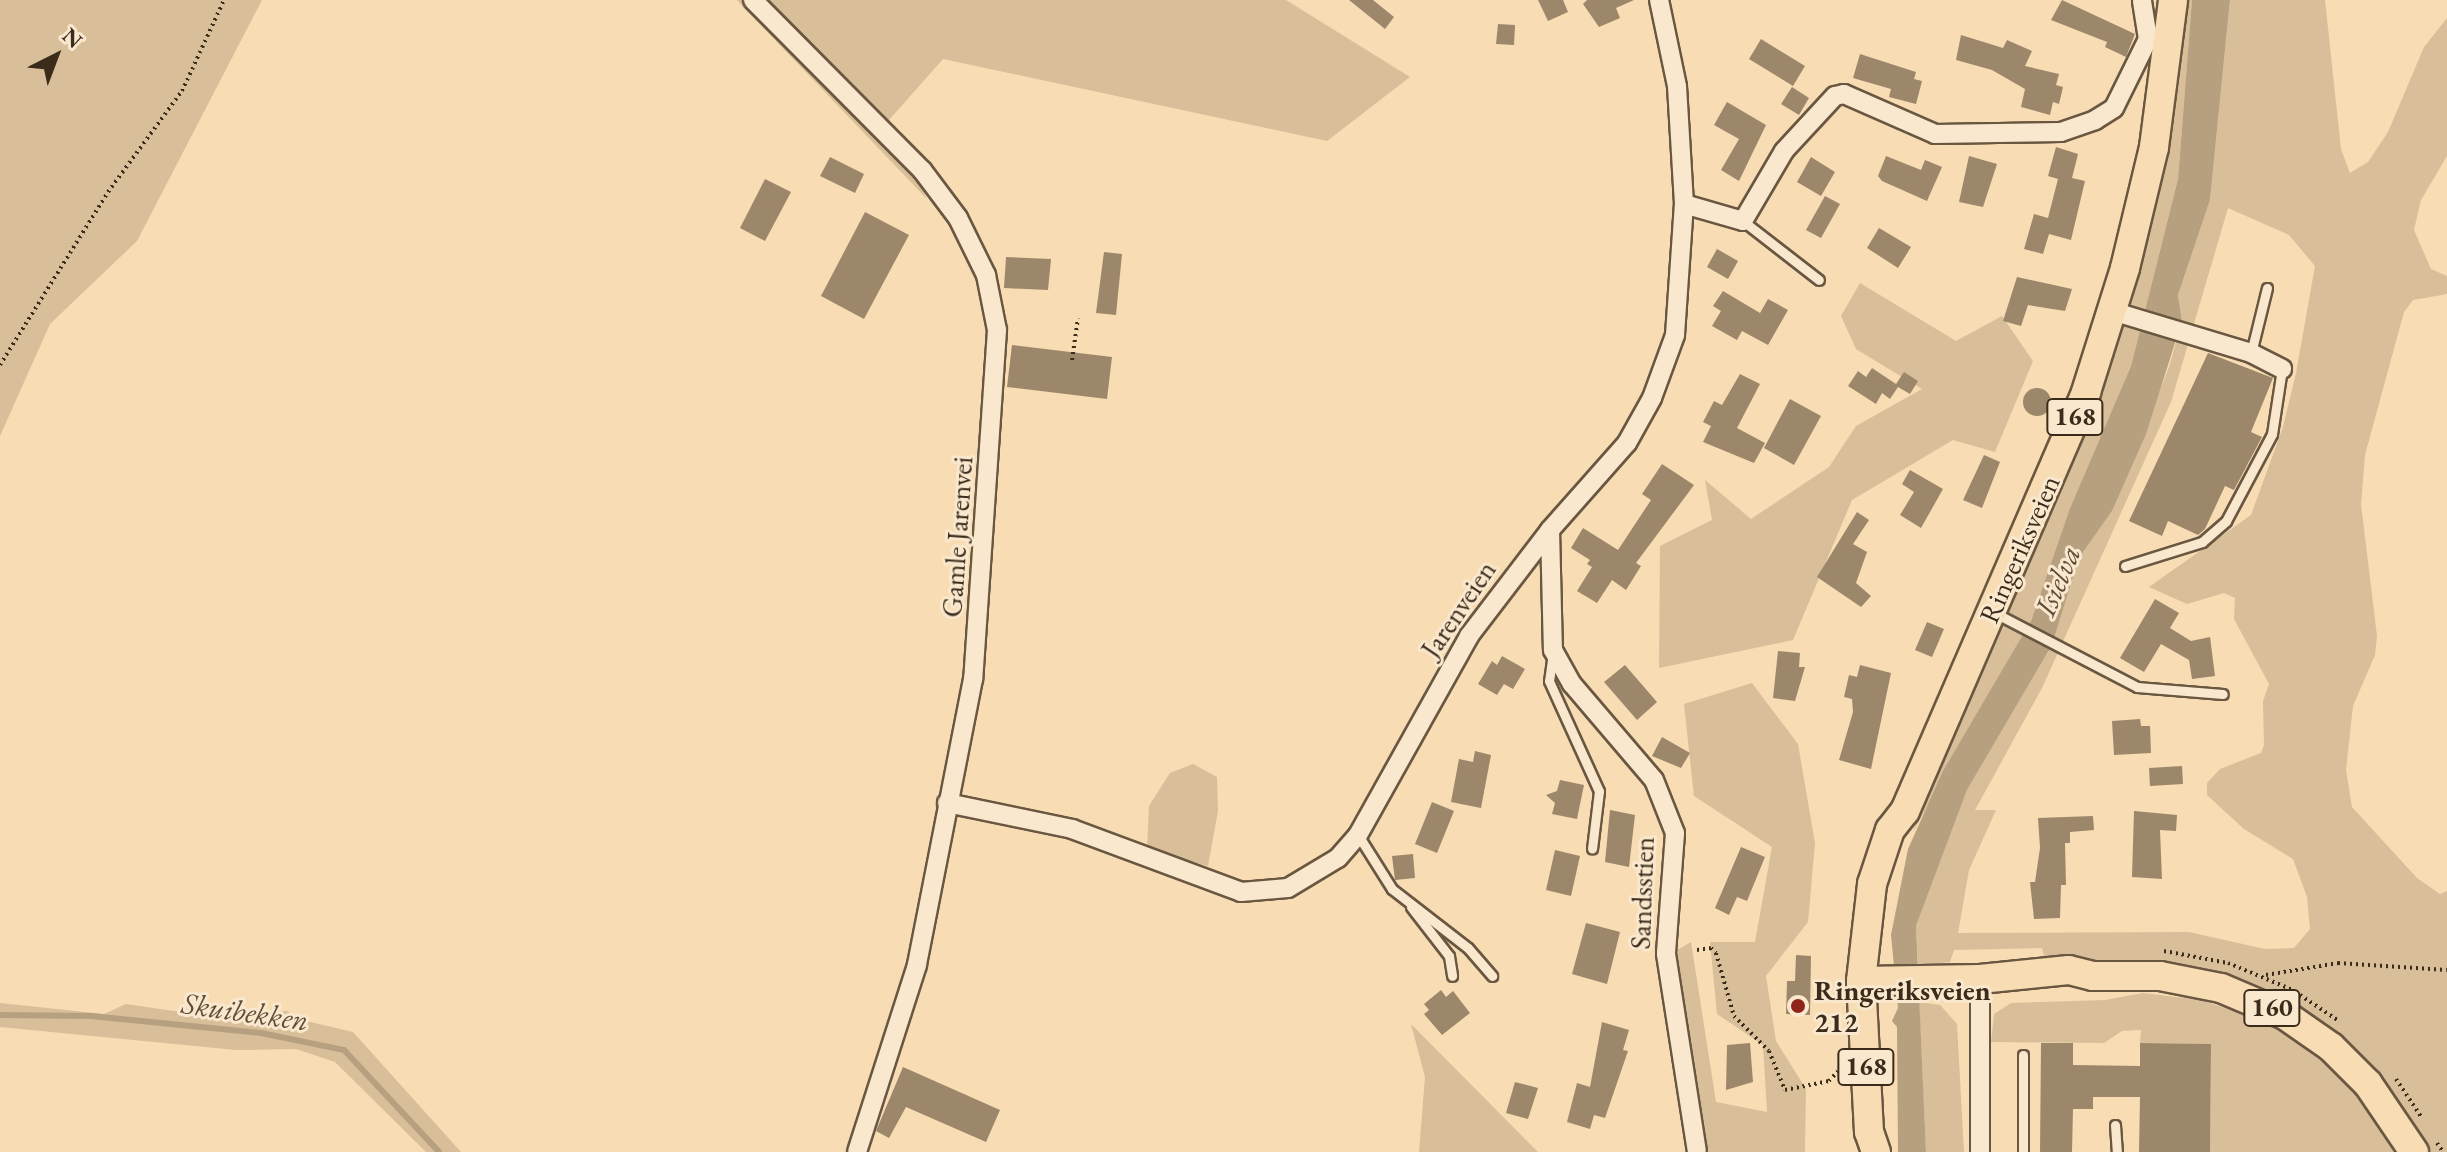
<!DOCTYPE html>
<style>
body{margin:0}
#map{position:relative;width:2447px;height:1152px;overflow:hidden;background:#f8dcb3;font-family:"EB Garamond",serif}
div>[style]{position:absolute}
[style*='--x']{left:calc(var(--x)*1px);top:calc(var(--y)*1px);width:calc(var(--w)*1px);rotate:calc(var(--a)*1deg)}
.green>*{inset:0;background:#d8be99}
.water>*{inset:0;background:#b7a07f}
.stream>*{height:6px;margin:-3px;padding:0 3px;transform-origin:3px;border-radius:3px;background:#b7a07f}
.building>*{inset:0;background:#9d876a}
.round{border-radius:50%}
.path>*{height:4px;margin-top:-2px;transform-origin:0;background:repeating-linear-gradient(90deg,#3a2b1b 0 2px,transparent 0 6px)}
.roads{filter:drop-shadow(2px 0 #6a5741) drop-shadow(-2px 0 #6a5741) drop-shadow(0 2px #6a5741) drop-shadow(0 -2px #6a5741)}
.service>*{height:9px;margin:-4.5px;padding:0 4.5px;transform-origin:4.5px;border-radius:4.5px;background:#fae8ce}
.minor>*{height:18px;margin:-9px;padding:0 9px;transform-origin:9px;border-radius:9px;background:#fae8ce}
.primary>*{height:28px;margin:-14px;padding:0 14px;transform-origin:14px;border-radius:14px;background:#f8dcb3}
.dots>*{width:22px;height:22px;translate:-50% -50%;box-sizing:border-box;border:4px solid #fae8ce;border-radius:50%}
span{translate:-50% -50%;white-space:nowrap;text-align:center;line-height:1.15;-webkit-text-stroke:6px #fae8ce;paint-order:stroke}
.shield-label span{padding:2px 6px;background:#fae8ce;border:2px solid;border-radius:6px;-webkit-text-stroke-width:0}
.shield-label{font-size:26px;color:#3a2b1b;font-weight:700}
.street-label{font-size:28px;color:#3a2b1b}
.poi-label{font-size:28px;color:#3a2b1b;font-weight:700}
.left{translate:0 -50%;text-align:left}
.water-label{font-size:30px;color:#604e39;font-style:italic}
.north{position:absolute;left:16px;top:16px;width:80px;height:80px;-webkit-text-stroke:6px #fae8ce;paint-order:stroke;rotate:42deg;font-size:22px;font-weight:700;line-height:32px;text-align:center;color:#3a2b1b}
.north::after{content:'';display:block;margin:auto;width:28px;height:36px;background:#3a2b1b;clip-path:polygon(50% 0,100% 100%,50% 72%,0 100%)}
</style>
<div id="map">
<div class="green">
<i style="clip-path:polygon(0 0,262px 0,137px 241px,50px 324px,0 436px)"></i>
<i style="clip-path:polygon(737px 0,1286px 0,1410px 77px,1327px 141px,943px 59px,889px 120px,927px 199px)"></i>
<i style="clip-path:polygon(2185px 0,2192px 0,2178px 179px,2131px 366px,2070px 508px,2031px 621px,1913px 832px,1930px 782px,2000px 626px,2006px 625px,2009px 602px,2133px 293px)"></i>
<i style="clip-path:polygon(evenodd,2230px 0,2325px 0,2341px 149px,2350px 173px,2368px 162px,2388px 132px,2424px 47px,2447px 18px,2447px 156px,2421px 200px,2414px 230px,2431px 269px,2447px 276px,2447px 294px,2413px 300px,2404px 312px,2365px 455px,2361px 504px,2377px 636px,2375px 655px,2353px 706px,2346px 770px,2352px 807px,2417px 878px,2440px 894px,2447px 891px,2447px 1152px,2425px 1152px,2384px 1084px,2357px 1053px,2303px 1008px,2268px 989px,2177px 965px,2046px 964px,2042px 948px,1954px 950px,1950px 962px,1918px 965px,1916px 926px,1967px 790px,2052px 645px,2079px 558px,2112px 511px,2169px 367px,2182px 321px,2178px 295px,2210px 200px,2230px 0,2228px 208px,2289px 235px,2315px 266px,2296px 373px,2283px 427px,2251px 515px,2149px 587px,2187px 604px,2224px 593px,2235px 598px,2234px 619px,2269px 684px,2263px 701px,2264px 745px,2261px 753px,2220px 769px,2207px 783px,2207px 795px,2244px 829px,2293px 859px,2307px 897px,2310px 929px,2294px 948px,2265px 949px,2189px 932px,1958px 933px,1969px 870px,1996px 810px,1975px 810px,2042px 688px,2171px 402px,2228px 208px)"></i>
<i style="clip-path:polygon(1860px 283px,1956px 341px,2002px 316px,2033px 361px,1995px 452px,1953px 440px,1852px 500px,1793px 640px,1659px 668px,1660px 546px,1712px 520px,1705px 480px,1751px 519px,1829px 467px,1856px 426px,1922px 389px,1856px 349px,1841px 316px)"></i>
<i style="clip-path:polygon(1752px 683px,1798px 744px,1815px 843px,1808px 922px,1766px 976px,1776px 1041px,1806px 1089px,1805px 1152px,1708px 1152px,1672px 953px,1691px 942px,1716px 1102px,1767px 1112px,1763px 1045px,1717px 1014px,1710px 942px,1755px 942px,1772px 847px,1694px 796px,1684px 704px)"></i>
<i style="clip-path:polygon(1193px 764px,1217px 777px,1218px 811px,1208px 866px,1147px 849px,1149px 806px,1170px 773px)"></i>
<i style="clip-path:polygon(2143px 993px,2201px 1000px,2270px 1023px,2344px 1078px,2373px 1111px,2394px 1152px,2210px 1152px,2211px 1044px,2140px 1043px,2141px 1030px,2122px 1031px,2104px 1043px,1991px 1042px,1994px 1014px,2011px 1003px,2105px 1000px)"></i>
<i style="clip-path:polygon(1919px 1002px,1940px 1005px,1957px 1024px,1964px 1152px,1926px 1152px)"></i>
<i style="clip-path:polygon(0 1003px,104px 1014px,126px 1004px,208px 1016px,287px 1011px,306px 1021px,353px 1032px,461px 1152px,426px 1152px,335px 1062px,296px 1049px,236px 1050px,0 1027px)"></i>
<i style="clip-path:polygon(1411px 1024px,1538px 1152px,1419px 1152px,1425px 1077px)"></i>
</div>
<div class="water">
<i style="clip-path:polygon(2192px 0,2230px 0,2210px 200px,2178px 295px,2182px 321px,2146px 434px,2112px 511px,2079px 558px,2052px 645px,1967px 790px,1916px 926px,1926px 1152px,1898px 1152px,1897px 1027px,1892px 1021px,1898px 1008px,1891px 935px,1908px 849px,1943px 771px,2031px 621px,2070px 508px,2131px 366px,2178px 179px)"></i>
</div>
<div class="stream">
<i style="--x:0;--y:1015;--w:91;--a:0.6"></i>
<i style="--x:91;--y:1016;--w:171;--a:5.7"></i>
<i style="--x:261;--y:1033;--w:85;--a:11.6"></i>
<i style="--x:344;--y:1050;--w:139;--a:47"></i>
</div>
<div class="building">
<i style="clip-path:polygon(1349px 0,1373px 0,1394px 17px,1385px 29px)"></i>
<i style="clip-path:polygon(1538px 0,1563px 0,1568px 12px,1548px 21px)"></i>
<i style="clip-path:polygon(1587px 0,1634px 0,1616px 8px,1620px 18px,1599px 27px,1583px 4px)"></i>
<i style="clip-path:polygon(2062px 0,2135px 34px,2126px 57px,2105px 47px,2107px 42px,2051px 20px)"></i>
<i style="clip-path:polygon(1498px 24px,1515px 25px,1514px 45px,1496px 44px)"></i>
<i style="clip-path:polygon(1961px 35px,2003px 48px,2007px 40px,2032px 51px,2025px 66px,2059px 74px,2056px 85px,2063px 87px,2059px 104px,2053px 102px,2050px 115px,2021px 107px,2025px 89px,1992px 70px,1956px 60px)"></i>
<i style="clip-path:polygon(1761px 39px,1805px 66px,1793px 86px,1749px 59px)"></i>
<i style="clip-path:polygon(1860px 54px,1916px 72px,1914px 79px,1922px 81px,1916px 104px,1889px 97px,1891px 89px,1853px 78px)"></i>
<i style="clip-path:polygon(1792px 87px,1809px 98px,1799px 115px,1781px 104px)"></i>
<i style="clip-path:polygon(1727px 102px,1766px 125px,1739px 181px,1721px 170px,1739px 139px,1714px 125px)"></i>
<i style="clip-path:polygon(2056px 147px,2078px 154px,2072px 178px,2085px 181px,2071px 240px,2049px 234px,2043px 254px,2024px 249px,2034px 214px,2048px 218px,2058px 179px,2048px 176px)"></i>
<i style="clip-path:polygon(1886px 156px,1921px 170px,1925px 160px,1942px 167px,1927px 201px,1882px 181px,1878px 176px)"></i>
<i style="clip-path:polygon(1969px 156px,1997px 164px,1983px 207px,1959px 202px)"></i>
<i style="clip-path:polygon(830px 157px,864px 174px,855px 193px,820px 176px)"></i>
<i style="clip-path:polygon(1811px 157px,1835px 172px,1821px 196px,1797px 182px)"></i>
<i style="clip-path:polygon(765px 179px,791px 192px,765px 241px,740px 228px)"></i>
<i style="clip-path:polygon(1825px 196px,1840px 204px,1821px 238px,1806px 230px)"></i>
<i style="clip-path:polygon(865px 212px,909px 235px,864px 319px,821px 296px)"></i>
<i style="clip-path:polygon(1879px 228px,1911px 247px,1898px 268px,1867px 248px)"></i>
<i style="clip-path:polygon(1717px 249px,1738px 261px,1728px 279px,1707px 267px)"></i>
<i style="clip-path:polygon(1104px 252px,1122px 254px,1116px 315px,1096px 313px)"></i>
<i style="clip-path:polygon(1006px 257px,1051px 259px,1048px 290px,1004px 288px)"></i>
<i style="clip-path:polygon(2017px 277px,2072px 289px,2065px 311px,2028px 305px,2021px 326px,2003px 321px)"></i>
<i style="clip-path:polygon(1723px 291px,1760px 313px,1768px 299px,1788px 310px,1768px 345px,1742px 331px,1737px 340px,1712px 326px,1721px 311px,1713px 306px)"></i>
<i style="clip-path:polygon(1012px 345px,1112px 357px,1107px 399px,1007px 387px)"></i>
<i style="clip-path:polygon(2208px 353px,2273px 378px,2251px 432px,2262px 437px,2234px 490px,2225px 486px,2205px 529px,2198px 535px,2168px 521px,2162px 536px,2129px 521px)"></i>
<i style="clip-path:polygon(1872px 368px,1896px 384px,1904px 372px,1918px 381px,1910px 394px,1898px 387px,1890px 399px,1882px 393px,1876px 404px,1848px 386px,1858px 371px,1866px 377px)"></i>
<i style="clip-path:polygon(1740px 374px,1760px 384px,1737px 428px,1765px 443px,1754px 463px,1703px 442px,1711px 426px,1703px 422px,1714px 401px,1722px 405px)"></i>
<i class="round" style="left:2023px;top:388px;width:28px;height:28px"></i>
<i style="clip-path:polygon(1790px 399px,1821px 416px,1794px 465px,1764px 448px)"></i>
<i style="clip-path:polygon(1984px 455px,2000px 462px,1982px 508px,1963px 500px)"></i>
<i style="clip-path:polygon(1662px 464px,1694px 485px,1636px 563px,1641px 566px,1626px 590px,1612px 580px,1597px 603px,1577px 591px,1592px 567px,1587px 564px,1590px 560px,1571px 548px,1583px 528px,1618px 550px,1651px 500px,1642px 494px)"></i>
<i style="clip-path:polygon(1910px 470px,1943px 489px,1921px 528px,1900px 515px,1914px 492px,1902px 484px)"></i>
<i style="clip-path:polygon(1857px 512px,1869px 520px,1853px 544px,1867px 552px,1856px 583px,1871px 596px,1861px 607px,1817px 577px)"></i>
<i style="clip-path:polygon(2155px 599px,2179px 613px,2170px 628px,2191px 641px,2210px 637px,2215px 676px,2192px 679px,2189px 660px,2161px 644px,2144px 672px,2120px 658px)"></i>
<i style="clip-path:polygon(1927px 622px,1944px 629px,1932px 657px,1915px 650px)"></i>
<i style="clip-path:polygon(1778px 651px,1800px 653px,1799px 667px,1805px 667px,1795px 701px,1773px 698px)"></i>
<i style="clip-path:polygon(1502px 656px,1525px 669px,1513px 689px,1504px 684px,1497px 695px,1478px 684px,1492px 661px,1497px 665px)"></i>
<i style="clip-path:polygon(1625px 665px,1657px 702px,1637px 720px,1604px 682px)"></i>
<i style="clip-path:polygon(1860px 665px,1891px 673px,1871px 769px,1839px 760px,1853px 712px,1852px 699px,1844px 697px,1849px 675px,1857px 677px)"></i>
<i style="clip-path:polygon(2140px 719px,2141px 726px,2150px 726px,2151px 753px,2114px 755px,2112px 721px)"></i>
<i style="clip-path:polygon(1662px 737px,1690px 753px,1681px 768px,1652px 756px)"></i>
<i style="clip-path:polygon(1475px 751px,1491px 755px,1481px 808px,1451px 802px,1459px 759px,1473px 762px)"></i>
<i style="clip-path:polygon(2182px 766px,2183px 784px,2150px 786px,2149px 768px)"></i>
<i style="clip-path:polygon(1560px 780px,1584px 785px,1577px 819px,1552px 814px,1555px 803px,1546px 795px,1557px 791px)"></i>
<i style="clip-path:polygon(1432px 802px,1454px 811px,1437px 853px,1415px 844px)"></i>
<i style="clip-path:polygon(1610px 810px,1635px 815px,1629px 867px,1605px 862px)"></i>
<i style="clip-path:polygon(2134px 811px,2177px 815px,2176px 831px,2160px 830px,2162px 879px,2132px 877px)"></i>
<i style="clip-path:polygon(2093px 816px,2094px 830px,2070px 832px,2070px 843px,2065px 843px,2066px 885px,2061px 885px,2060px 918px,2034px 919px,2030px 882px,2035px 882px,2040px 848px,2038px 818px)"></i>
<i style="clip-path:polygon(1741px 847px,1765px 857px,1747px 901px,1737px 897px,1729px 915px,1715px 908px)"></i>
<i style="clip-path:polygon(1555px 850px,1580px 856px,1571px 896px,1546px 890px)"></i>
<i style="clip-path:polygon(1413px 854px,1415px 878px,1395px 880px,1392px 856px)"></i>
<i style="clip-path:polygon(1586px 923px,1620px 932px,1607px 984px,1572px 974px)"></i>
<i style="clip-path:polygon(1796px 955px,1811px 956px,1810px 1015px,1786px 1014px,1787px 981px,1795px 981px)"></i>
<i style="clip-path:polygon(1441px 990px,1446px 997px,1453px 991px,1470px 1013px,1442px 1035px,1424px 1014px,1429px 1010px,1424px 1004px)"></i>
<i style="clip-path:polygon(1602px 1022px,1629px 1030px,1623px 1050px,1628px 1051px,1605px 1118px,1594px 1115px,1590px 1129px,1567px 1122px,1577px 1083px,1590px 1087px)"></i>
<i style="clip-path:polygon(1750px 1043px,1753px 1082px,1726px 1090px,1727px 1045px)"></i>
<i style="clip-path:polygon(2041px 1043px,2073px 1043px,2073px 1065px,2140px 1066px,2140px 1043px,2211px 1044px,2210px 1152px,2139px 1152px,2140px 1097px,2093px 1097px,2093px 1109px,2073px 1109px,2072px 1152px,2040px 1152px)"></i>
<i style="clip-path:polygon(903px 1067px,1000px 1110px,986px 1142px,906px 1107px,889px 1138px,876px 1131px)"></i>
<i style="clip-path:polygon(1515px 1082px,1538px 1088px,1528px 1119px,1506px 1113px)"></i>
</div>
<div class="path">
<i style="--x:1072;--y:360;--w:42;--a:-81.9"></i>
<i style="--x:0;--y:365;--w:204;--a:-58"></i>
<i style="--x:108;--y:192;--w:125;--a:-53.8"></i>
<i style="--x:182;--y:91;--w:100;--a:-65.2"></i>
<i style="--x:1697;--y:950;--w:14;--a:-8"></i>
<i style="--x:1711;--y:948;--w:7;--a:45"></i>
<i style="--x:1716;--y:953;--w:66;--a:74.1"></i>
<i style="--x:1734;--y:1016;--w:49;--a:45"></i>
<i style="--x:1769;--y:1051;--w:42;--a:67.7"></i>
<i style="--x:1785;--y:1090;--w:45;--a:-11.6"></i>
<i style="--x:1829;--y:1081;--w:13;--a:-48"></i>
<i style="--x:2164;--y:951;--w:65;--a:10.6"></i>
<i style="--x:2228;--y:963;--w:70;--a:22.6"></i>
<i style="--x:2266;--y:975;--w:73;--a:-9.5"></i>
<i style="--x:2338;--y:963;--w:109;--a:3.7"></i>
<i style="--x:2300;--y:995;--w:47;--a:33.7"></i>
<i style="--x:2396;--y:1079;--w:47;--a:56.3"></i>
<i style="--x:2437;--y:1143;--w:11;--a:56"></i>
</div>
<div class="roads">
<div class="service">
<i style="--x:1743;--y:221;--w:96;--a:37.8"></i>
<i style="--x:2251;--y:353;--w:67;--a:-76.2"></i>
<i style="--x:2125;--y:566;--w:81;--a:-17.3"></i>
<i style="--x:2202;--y:542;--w:32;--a:-41"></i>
<i style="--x:2226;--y:521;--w:98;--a:-62.1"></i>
<i style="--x:2272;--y:434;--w:66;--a:-81.3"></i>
<i style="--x:1993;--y:612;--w:162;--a:27.5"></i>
<i style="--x:2137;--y:687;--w:86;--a:4.7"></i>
<i style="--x:1553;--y:653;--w:28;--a:98"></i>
<i style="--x:1549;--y:681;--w:121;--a:65.6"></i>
<i style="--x:1599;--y:791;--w:58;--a:96.9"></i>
<i style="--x:1358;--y:835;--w:64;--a:57.8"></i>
<i style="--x:1392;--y:889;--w:96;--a:37.8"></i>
<i style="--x:1468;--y:948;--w:37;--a:49"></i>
<i style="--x:1411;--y:907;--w:62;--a:52.2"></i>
<i style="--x:1449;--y:956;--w:20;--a:81"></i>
<i style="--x:2023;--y:1055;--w:97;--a:90"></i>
<i style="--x:2115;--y:1125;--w:27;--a:86"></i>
</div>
<div class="minor">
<i style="--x:753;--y:0;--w:240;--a:45.2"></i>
<i style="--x:922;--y:170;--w:60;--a:53.1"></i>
<i style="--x:958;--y:218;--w:64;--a:63.8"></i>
<i style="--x:986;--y:275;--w:56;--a:78.7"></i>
<i style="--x:997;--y:330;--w:350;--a:93.9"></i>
<i style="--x:973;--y:679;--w:291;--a:101.1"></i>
<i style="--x:917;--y:965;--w:196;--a:107.8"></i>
<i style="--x:1684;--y:204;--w:61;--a:16.1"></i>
<i style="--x:1743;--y:221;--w:81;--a:-59.6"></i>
<i style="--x:1784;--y:151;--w:75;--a:-47.2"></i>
<i style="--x:1835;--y:96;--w:9;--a:-13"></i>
<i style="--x:1844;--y:94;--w:99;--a:23.7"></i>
<i style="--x:1935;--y:134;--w:126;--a:-0.9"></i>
<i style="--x:2061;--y:132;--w:36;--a:-19"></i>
<i style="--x:2095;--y:120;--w:22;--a:-32"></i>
<i style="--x:2114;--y:108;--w:77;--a:-63.8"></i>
<i style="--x:2148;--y:39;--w:39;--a:-99"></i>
<i style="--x:2112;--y:311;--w:145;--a:16.8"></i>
<i style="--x:2251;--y:353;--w:35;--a:27"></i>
<i style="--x:1550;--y:530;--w:120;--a:88.6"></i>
<i style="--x:1553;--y:650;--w:39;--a:61"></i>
<i style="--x:1572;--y:684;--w:126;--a:49.5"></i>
<i style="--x:1654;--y:780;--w:57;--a:68.4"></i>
<i style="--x:1675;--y:833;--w:121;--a:94.3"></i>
<i style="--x:1666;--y:954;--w:199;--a:81.1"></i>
<i style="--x:947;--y:803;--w:128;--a:11.7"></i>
<i style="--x:1072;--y:829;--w:180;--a:20.4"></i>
<i style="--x:1241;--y:892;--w:47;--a:-4.9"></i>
<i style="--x:1288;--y:888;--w:58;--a:-31"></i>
<i style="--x:1338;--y:858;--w:30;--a:-49"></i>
<i style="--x:1358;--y:835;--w:228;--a:-60.8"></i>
<i style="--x:1469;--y:636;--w:133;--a:-52.6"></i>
<i style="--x:1550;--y:530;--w:116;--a:-48.5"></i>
<i style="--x:1627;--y:443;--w:51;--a:-60.9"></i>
<i style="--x:1652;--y:398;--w:67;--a:-69.9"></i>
<i style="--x:1675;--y:335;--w:131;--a:-86.1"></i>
<i style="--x:1684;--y:204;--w:118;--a:-93.4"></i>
<i style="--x:1677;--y:86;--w:88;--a:-101.8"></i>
<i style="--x:1980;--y:979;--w:173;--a:90"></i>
</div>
<div class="primary">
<i style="--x:1861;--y:981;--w:119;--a:-1"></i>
<i style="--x:1980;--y:979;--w:89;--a:-5.8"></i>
<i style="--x:2069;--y:970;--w:25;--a:14"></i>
<i style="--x:2093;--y:976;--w:67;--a:0"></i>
<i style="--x:2160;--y:976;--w:62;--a:11.1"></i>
<i style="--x:2221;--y:988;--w:69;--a:22.9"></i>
<i style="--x:2285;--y:1015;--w:56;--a:34.8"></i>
<i style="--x:2331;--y:1047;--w:52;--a:45"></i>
<i style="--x:2368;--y:1084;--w:82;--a:55.9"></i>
<i style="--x:1876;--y:1152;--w:21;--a:-109"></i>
<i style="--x:1869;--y:1132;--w:151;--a:-93"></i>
<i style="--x:1861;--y:981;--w:98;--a:-83.5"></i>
<i style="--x:1872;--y:884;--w:57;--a:-71.6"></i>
<i style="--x:1890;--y:830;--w:24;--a:-52"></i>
<i style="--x:1905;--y:811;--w:456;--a:-66.6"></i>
<i style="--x:2086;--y:392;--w:130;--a:-72.5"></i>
<i style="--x:2125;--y:268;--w:124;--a:-76.5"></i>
<i style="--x:2154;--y:147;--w:148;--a:-82.6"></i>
</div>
</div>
<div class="dots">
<i style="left:1798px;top:1006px;background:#8f2418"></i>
</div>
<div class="shield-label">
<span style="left:2075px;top:417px">168</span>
<span style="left:2272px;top:1008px">160</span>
<span style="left:1866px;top:1067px">168</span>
</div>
<div class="street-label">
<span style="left:957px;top:537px;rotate:-86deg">Gamle Jarenvei</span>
<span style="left:2019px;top:549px;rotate:-66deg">Ringeriksveien</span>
<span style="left:1458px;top:609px;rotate:-56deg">Jarenveien</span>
<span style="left:1642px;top:893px;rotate:-88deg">Sandsstien</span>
</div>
<div class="poi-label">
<span class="left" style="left:1814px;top:1006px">Ringeriksveien<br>212</span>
</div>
<div class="water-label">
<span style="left:2058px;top:581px;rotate:-67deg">Isielva</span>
<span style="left:245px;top:1012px;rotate:8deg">Skuibekken</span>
</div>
<div class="north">N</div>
</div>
